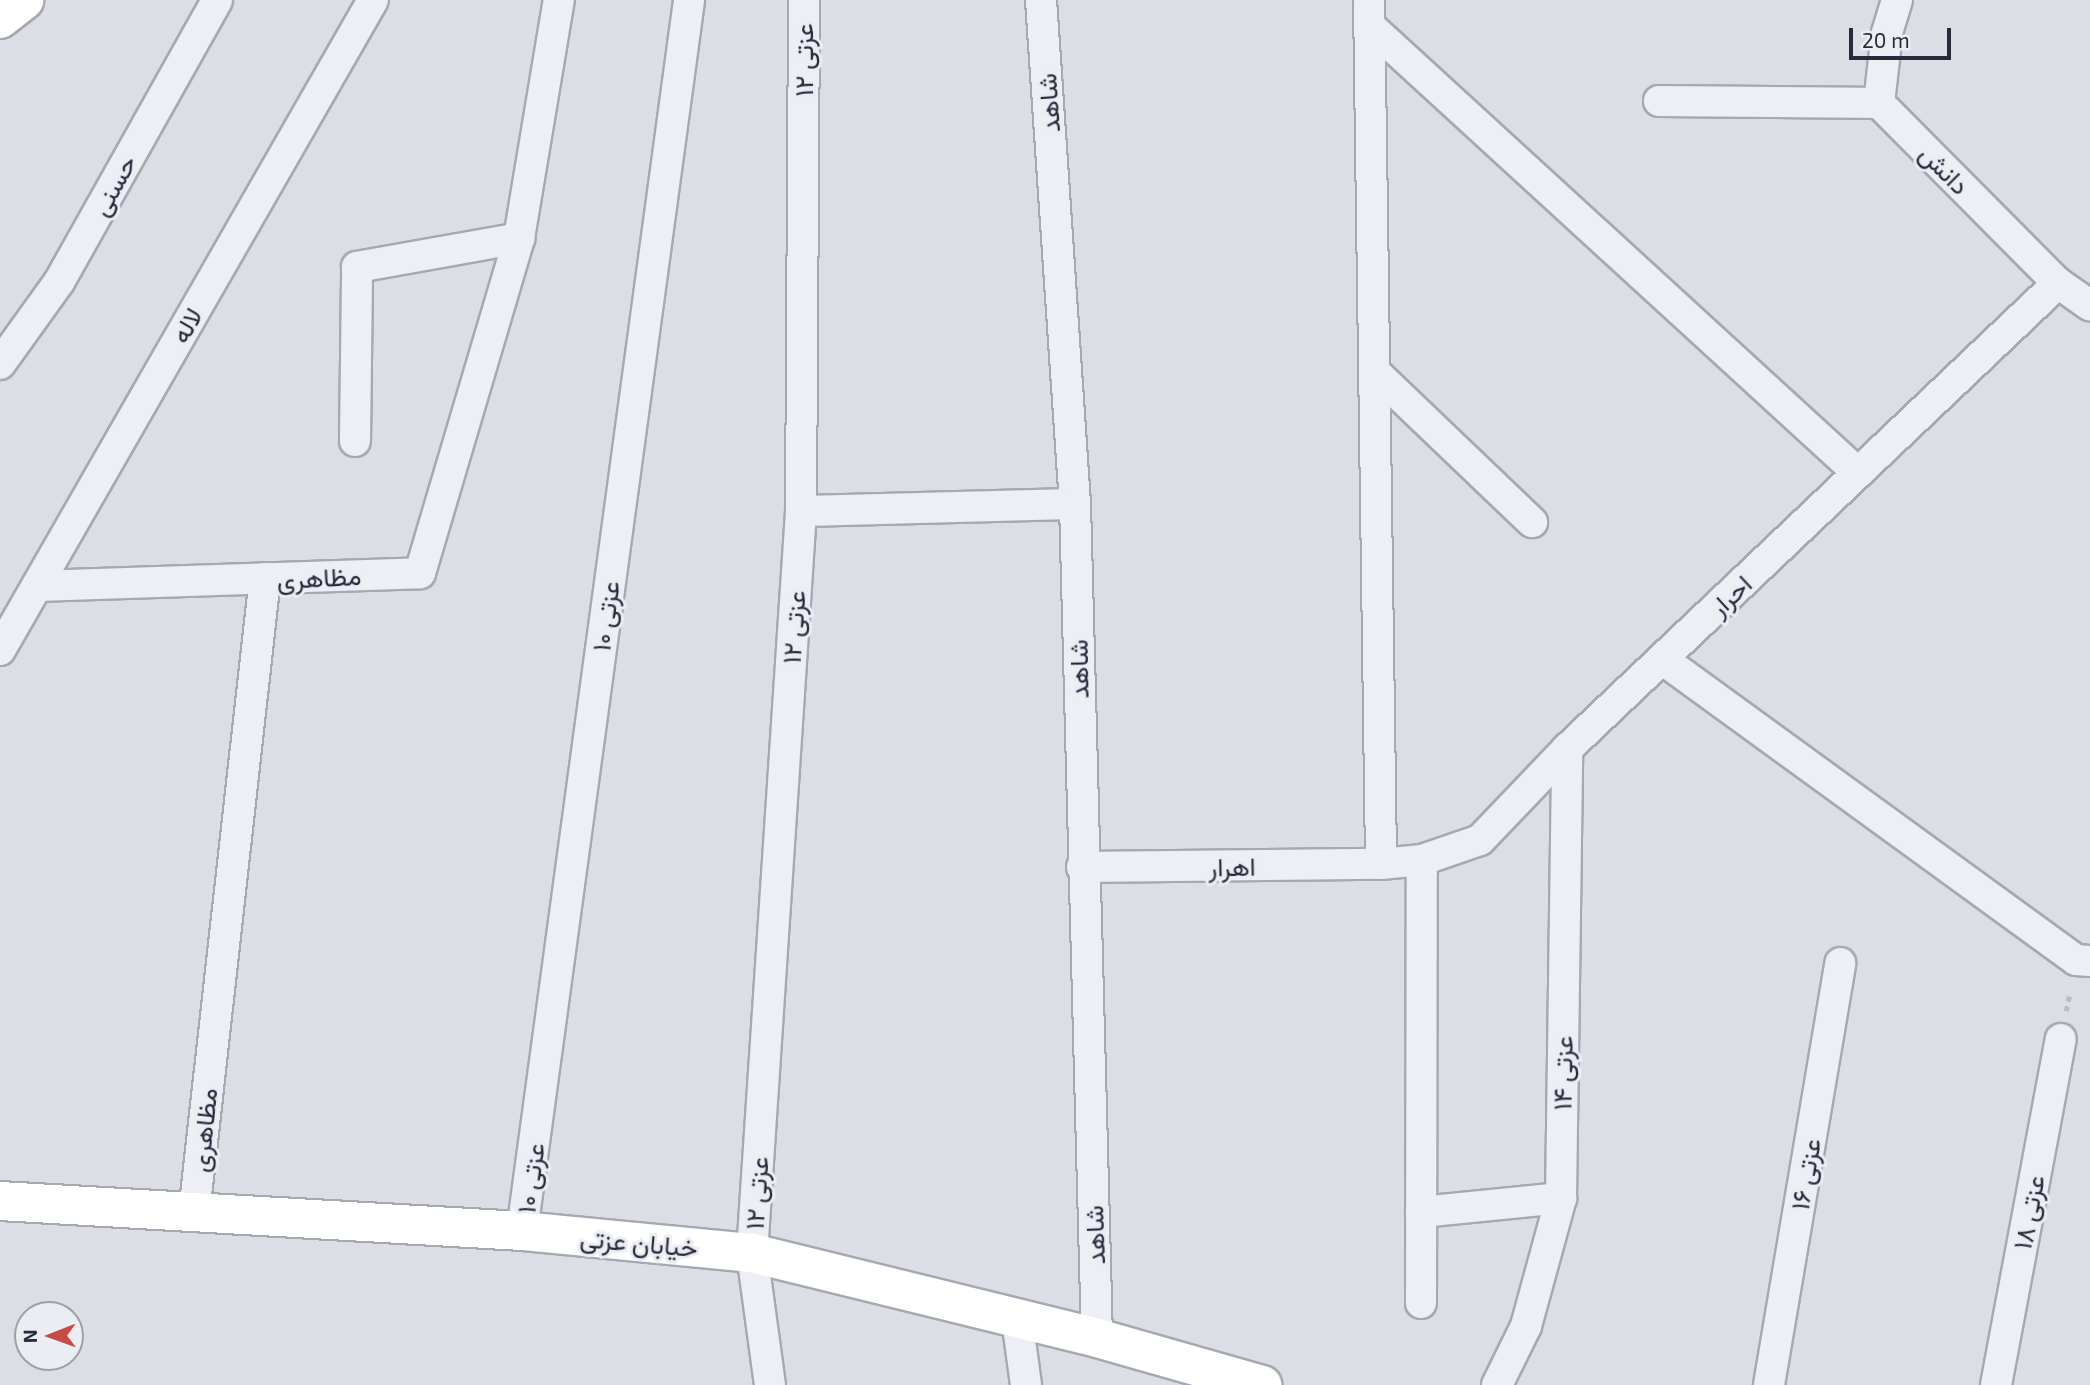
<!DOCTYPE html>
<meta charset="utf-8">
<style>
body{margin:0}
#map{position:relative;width:2090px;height:1385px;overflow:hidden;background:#dcdee5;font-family:"Exo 2",Vazirmatn,sans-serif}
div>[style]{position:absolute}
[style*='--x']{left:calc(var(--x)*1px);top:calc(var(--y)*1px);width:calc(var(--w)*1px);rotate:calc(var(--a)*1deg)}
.path>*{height:4.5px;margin-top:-2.25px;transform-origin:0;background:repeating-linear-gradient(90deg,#babcc4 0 5px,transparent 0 10px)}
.roads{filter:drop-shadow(2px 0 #a6a8b2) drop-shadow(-2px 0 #a6a8b2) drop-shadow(0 2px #a6a8b2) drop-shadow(0 -2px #a6a8b2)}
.street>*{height:30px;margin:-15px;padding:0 15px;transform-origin:15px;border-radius:15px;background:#eeeff4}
.secondary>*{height:38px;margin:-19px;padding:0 19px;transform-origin:19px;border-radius:19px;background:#fff}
span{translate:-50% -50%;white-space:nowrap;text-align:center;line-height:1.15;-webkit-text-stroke:6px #ebedf3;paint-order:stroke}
.street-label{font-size:26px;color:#272a3b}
.north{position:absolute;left:14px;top:1301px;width:70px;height:70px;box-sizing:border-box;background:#ebedf3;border:2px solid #9d9fa9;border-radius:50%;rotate:269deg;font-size:19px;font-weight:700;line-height:28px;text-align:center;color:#272a3b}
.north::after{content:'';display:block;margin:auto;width:24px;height:32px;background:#c74b45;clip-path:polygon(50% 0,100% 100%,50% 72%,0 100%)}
.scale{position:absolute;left:1849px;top:28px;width:102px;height:32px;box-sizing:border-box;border:4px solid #272a3b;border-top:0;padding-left:9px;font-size:21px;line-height:24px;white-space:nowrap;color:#272a3b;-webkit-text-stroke:5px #ebedf3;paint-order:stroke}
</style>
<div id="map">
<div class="path">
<i style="--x:2066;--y:1011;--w:19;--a:-78"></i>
</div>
<div class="roads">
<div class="street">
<i style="--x:1041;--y:0;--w:505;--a:86.14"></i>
<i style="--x:1075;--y:504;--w:834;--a:88.49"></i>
<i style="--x:1369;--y:0;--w:864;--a:89.2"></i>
<i style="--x:1897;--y:0;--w:34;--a:107"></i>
<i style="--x:1887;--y:33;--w:70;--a:96.5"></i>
<i style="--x:1879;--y:103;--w:254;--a:45.2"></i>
<i style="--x:2058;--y:283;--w:39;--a:35"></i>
<i style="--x:1372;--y:28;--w:659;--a:42.48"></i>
<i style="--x:1659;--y:101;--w:220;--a:0.5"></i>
<i style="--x:0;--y:364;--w:101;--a:-54.3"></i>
<i style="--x:59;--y:282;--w:323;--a:-60.7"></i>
<i style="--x:1376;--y:373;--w:216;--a:43.7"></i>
<i style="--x:355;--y:441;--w:174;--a:-89.3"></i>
<i style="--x:357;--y:267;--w:165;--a:-10.1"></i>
<i style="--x:801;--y:511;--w:274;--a:-1.5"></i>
<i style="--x:37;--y:586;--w:383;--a:-1.9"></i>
<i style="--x:420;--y:573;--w:349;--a:-73.5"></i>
<i style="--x:519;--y:238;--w:241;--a:-80.5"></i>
<i style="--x:0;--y:650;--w:749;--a:-60.15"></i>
<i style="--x:1662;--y:659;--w:512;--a:36.02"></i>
<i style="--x:2076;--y:960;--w:14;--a:4"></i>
<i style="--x:1082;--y:867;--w:299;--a:-0.6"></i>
<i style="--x:1381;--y:864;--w:41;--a:-5.6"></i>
<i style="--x:1422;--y:860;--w:61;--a:-19"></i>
<i style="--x:1480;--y:840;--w:126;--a:-46.3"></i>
<i style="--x:1567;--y:749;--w:677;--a:-43.5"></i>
<i style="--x:1421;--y:1212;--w:141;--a:-5.7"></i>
<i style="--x:194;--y:1213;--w:639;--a:-83.62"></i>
<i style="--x:522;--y:1231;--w:1242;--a:-82.27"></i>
<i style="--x:1421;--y:1303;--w:443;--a:-89.9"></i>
<i style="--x:1017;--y:1319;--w:67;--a:82.2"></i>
<i style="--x:770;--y:1385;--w:133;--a:-97.8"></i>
<i style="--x:752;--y:1253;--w:744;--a:-86.22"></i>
<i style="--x:801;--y:511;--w:511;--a:-89.66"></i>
<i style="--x:1497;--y:1385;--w:66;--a:-63.8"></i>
<i style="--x:1526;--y:1326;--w:133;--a:-74.7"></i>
<i style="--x:1561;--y:1198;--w:449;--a:-89.2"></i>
<i style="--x:1769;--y:1385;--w:428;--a:-80.4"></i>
<i style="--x:1996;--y:1385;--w:352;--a:-79.4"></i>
</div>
<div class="secondary">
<i style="--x:0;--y:19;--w:31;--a:-38"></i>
<i style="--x:0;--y:1201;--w:523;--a:3.29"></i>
<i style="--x:522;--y:1231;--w:231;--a:5.5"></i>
<i style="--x:752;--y:1253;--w:355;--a:13.8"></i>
<i style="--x:1097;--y:1338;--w:172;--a:15.9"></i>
</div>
</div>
<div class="street-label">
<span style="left:803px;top:60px;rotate:-90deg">عزتی ۱۲</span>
<span style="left:1048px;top:103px;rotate:-94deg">شاهد</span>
<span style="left:1945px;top:169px;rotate:45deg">دانش</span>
<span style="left:113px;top:185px;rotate:-61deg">حسنی</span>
<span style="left:186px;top:325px;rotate:-60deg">لاله</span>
<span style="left:319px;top:577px;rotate:-3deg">مظاهری</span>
<span style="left:1730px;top:595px;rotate:-43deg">احرار</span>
<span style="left:605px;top:616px;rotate:-82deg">عزتی ۱۰</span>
<span style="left:793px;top:627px;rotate:-86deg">عزتی ۱۲</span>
<span style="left:1078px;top:669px;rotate:-91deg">شاهد</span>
<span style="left:1232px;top:866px;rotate:-1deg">اهرار</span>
<span style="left:1562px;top:1073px;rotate:-89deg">عزتی ۱۴</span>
<span style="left:203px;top:1130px;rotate:-84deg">مظاهری</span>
<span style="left:1805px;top:1174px;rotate:-80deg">عزتی ۱۶</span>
<span style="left:530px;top:1178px;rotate:-82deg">عزتی ۱۰</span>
<span style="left:756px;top:1193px;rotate:-86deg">عزتی ۱۲</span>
<span style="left:2028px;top:1212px;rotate:-79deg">عزتی ۱۸</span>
<span style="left:1094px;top:1235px;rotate:-92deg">شاهد</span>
<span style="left:639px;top:1242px;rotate:5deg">خیابان عزتی</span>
</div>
<div class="north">N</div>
<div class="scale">20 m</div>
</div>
